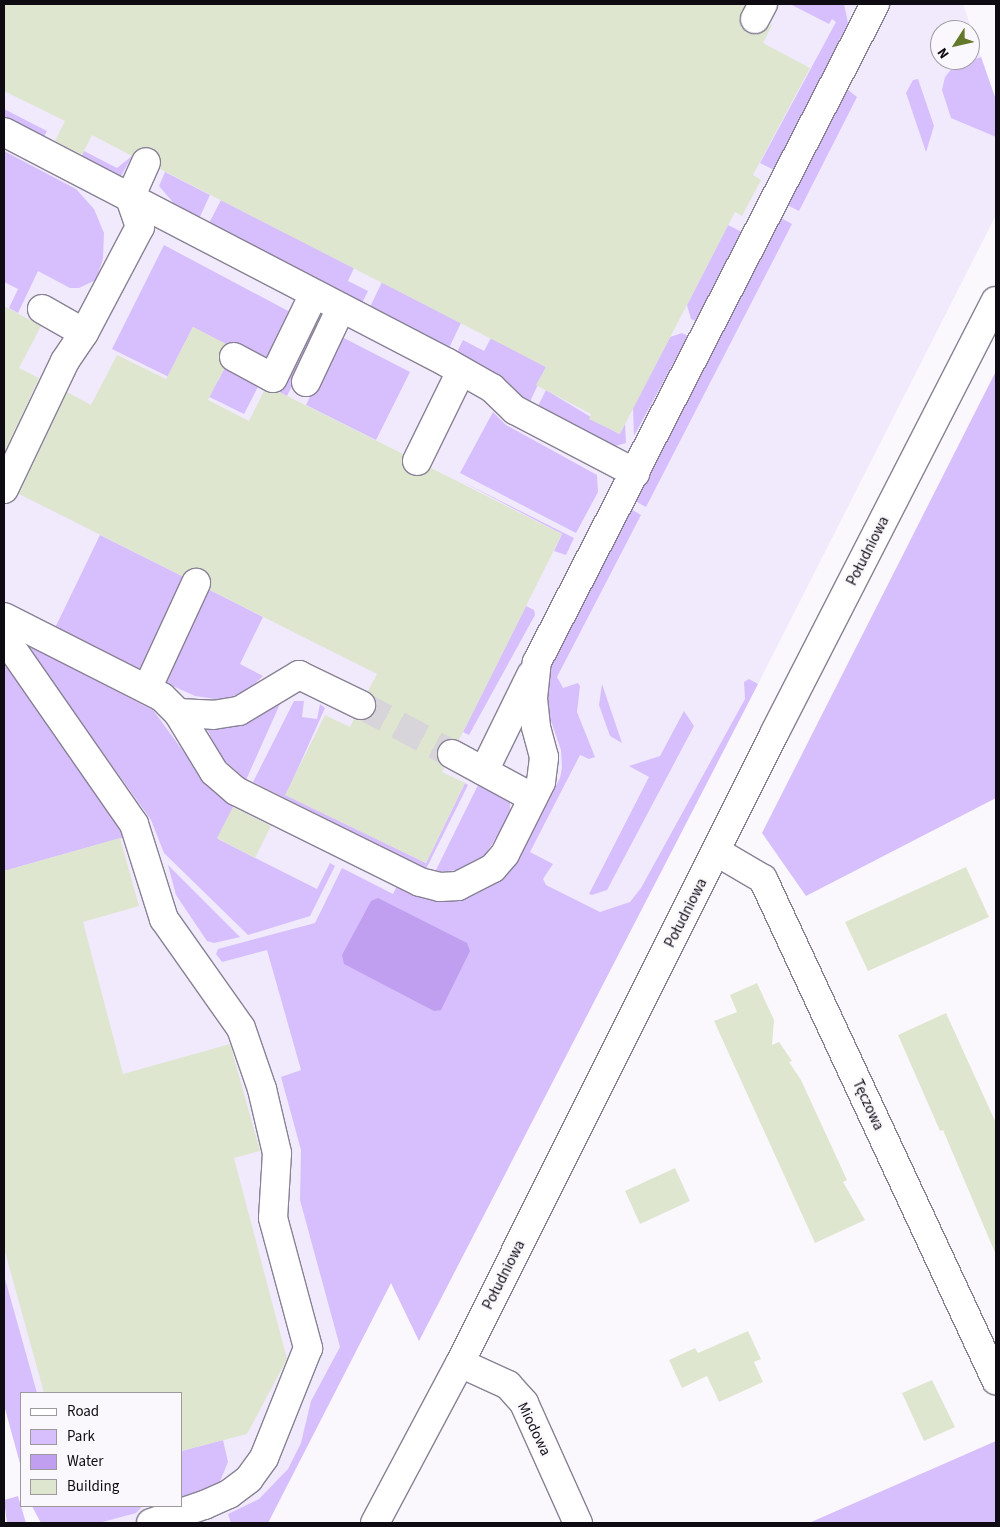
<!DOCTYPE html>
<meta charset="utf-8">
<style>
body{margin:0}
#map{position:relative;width:1000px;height:1527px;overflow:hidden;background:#faf8fd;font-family:"Source Sans 3",sans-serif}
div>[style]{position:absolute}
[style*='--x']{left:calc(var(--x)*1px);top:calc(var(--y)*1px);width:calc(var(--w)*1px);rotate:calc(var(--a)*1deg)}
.built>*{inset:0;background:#f0eafc}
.green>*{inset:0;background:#d7bffe}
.water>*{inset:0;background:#c09ff0}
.building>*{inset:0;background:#dfe6d0}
.minor-tunnel>*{height:28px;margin-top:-14px;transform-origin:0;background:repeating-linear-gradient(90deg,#d7d4da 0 28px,transparent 0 42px)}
.roads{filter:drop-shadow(1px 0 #888194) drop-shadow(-1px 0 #888194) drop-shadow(0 1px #888194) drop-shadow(0 -1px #888194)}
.minor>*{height:28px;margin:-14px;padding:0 14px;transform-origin:14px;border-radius:14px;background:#fff}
span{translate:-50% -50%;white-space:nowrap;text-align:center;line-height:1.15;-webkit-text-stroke:4.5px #faf8fd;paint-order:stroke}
.street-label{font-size:15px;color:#0e0b12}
.frame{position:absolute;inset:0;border:5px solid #0e0b12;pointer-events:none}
.legend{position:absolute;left:20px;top:1392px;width:162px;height:115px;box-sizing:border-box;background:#faf8fd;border:1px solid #9c999f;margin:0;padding:6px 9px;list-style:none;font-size:15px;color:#0e0b12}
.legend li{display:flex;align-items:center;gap:10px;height:25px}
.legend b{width:25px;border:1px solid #9c999f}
.north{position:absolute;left:930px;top:20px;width:50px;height:50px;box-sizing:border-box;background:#faf8fd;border:1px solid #9c999f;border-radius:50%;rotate:235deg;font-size:14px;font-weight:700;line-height:20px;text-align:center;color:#0e0b12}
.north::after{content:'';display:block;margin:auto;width:18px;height:22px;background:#637829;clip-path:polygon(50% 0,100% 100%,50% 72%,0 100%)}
</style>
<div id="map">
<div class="built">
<i style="clip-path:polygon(evenodd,4px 4px,963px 4px,996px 100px,996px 215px,758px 684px,419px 1341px,391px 1283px,268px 1523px,41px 1523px,32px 1506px,181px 1506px,181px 1393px,21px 1393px,21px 1467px,4px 1405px,4px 4px,940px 30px,970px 30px,970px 60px,940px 60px,940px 30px)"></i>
</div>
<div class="green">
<i style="clip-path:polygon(790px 4px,844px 4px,848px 23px,774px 170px,760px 163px,836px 22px,832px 19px,829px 24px)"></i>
<i style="clip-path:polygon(981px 57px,996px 100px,996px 137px,951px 118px,942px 90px,945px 77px,953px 67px)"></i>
<i style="clip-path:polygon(918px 79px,934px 126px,926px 152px,906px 93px,913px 80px)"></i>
<i style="clip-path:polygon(847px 89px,857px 97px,799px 211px,787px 205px)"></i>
<i style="clip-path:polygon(4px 109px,47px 131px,42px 141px,4px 121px)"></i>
<i style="clip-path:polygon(4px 151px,76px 189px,94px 209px,104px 233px,103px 259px,96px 280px,79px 288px,70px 288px,38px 271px,18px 313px,9px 308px,18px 289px,4px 282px)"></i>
<i style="clip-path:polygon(84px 151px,117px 168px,132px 156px,119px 180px,80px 160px)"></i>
<i style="clip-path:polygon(165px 172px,210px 195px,198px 221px,183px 214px,159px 186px)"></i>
<i style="clip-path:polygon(221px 200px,354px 268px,348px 281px,368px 291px,361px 305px,208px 225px)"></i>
<i style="clip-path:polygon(781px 218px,792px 224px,646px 507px,635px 501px)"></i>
<i style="clip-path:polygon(728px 225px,742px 232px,696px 321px,691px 319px,687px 305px)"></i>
<i style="clip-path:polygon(164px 245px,292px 313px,268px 366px,193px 327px,176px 360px,218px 381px,228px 361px,262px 379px,244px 414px,112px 349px)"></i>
<i style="clip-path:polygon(382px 282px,461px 323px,448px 350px,369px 309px)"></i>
<i style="clip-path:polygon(311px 322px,322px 327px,287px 396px,277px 391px)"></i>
<i style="clip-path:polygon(682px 333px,688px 336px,634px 436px,633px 407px,670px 337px)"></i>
<i style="clip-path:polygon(340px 336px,410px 372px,376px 440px,306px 405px)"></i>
<i style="clip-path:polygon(491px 338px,546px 367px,528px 406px,456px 354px,463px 340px,484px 351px)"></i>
<i style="clip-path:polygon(996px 371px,996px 798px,806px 896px,762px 833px)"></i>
<i style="clip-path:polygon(546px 390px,619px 434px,625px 423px,626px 443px,612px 447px,536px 410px)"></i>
<i style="clip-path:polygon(493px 412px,506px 425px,597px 475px,598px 492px,576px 533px,460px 473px)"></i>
<i style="clip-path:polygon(457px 479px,574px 538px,566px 555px,554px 551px,562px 534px)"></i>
<i style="clip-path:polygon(631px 509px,641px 515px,557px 677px,563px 688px,578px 683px,580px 686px,577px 712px,595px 757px,589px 759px,580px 755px,530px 852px,553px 864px,543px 879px,546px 885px,600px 912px,630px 902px,641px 888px,745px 699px,744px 682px,749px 679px,758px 684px,419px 1341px,391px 1283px,268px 1523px,231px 1523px,228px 1514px,259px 1499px,288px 1469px,301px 1443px,311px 1401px,340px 1347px,300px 1200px,301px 1150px,281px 1077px,301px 1070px,267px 950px,222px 962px,216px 954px,218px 949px,315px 923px,342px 868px,393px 894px,397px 886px,419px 896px,440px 900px,478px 893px,511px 868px,560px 778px,562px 768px,561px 750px,550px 718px,547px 693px,551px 663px)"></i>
<i style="clip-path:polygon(100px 535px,186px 578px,143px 667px,138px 669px,55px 628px)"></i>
<i style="clip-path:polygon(208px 589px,263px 617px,240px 664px,263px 676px,247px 691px,222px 700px,195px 696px,166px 683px,163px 677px)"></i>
<i style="clip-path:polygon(526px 606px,534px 610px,535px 615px,469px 735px,463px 732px)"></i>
<i style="clip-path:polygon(25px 644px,153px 710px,205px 781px,214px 792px,235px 804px,218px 839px,317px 889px,330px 863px,335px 866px,310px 916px,248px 935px,164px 853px,151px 820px)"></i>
<i style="clip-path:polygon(4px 657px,119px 817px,125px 837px,4px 871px)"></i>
<i style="clip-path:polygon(602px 684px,622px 743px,610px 736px,599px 705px)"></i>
<i style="clip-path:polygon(294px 701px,304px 701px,302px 717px,317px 719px,320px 704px,325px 708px,286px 795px,426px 863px,465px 783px,468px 785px,426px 869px,253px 782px)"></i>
<i style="clip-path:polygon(280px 704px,246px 780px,220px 756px,207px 729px,246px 723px)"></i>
<i style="clip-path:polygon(684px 711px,694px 726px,607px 890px,592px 895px,589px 894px,649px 777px,629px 766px,660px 756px)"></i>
<i style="clip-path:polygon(479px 783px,510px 800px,510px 815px,484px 857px,459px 870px,435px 872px)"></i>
<i style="clip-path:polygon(168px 865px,240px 937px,214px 943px,207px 941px,176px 895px)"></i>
<i style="clip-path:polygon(4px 1275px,37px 1393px,21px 1393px,21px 1467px,4px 1405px)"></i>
<i style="clip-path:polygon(223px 1440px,228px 1462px,219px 1484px,211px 1489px,181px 1498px,181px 1451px)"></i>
<i style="clip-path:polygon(996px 1441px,996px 1523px,809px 1523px)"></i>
<i style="clip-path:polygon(18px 1496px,26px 1523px,7px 1523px,4px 1500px)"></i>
<i style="clip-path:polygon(32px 1506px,141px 1506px,141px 1508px,136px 1513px,99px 1523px,41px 1523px)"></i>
</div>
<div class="water">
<i style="clip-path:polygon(378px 898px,467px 943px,470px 951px,441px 1010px,434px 1011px,344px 964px,342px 955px,371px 901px)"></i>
</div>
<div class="building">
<i style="clip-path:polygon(4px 4px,745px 4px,739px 19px,742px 28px,756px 35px,773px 23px,763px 43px,810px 68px,753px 175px,761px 180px,742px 216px,735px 212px,620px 434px,589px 419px,591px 414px,536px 385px,546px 367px,160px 169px,161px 160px,153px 148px,144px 147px,132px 156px,92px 135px,82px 155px,55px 141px,65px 121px,4px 91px)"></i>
<i style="clip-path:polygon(4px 306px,41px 326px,19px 368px,39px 378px,4px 453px)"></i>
<i style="clip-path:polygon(193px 327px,226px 344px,218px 357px,224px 369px,208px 400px,249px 421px,264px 391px,279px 392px,403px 454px,402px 463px,410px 475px,419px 476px,431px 468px,562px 534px,459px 740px,444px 740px,438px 747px,438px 762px,444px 768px,442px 772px,465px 783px,426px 863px,285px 795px,325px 715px,350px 727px,354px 719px,363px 720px,375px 712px,376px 703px,368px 691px,377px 674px,210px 590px,211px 581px,203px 569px,194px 568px,182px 576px,19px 494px,67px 392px,91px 405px,117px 355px,166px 379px)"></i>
<i style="clip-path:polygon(233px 807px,271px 826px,255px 858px,217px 838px)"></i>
<i style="clip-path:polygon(120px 838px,139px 906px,83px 922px,123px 1074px,230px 1044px,260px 1151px,234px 1158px,287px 1359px,247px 1434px,181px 1451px,181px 1393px,44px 1393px,4px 1248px,4px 871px)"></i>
<i style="clip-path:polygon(966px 867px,989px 917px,868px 971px,845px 922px)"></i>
<i style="clip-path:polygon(757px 983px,774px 1020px,772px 1045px,779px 1042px,792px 1061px,789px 1062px,801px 1080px,847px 1180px,843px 1182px,865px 1220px,815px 1243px,714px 1021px,737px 1012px,730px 995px)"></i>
<i style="clip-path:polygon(946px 1013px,996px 1123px,996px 1255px,943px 1130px,940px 1131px,898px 1035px)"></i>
<i style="clip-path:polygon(675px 1168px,690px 1201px,640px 1224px,625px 1191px)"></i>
<i style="clip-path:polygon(748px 1331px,761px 1359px,754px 1362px,763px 1382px,719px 1402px,707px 1376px,682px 1388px,669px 1360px,695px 1348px,698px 1353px)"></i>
<i style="clip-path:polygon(932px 1380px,955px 1427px,924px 1441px,902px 1393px)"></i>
</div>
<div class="minor-tunnel">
<i style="--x:361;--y:705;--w:103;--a:28.3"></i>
</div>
<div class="roads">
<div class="minor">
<i style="--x:755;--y:19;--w:17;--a:-62"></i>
<i style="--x:4;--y:132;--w:498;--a:27.5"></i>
<i style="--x:446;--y:362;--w:53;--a:29.5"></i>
<i style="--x:492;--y:388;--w:32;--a:44"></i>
<i style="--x:515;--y:410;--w:136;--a:27.7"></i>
<i style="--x:42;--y:309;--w:48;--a:29.7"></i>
<i style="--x:234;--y:357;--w:44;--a:28.3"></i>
<i style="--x:273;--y:378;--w:93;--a:-64"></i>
<i style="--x:306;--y:382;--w:82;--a:-64.7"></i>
<i style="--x:417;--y:461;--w:100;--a:-63.9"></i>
<i style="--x:4;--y:489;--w:142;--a:-64.5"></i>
<i style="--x:65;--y:361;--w:34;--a:-56"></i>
<i style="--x:84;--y:333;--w:120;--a:-62.2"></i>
<i style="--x:140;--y:227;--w:31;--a:-109"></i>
<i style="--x:130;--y:198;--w:39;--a:-66"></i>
<i style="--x:4;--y:617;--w:177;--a:26.9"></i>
<i style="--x:162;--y:697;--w:23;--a:45"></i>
<i style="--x:178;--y:713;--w:69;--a:58.6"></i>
<i style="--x:214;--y:772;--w:29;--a:41"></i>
<i style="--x:236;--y:791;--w:205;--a:26.3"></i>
<i style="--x:420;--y:882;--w:21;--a:14"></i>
<i style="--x:440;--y:887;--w:18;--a:-3"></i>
<i style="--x:458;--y:886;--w:39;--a:-27"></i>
<i style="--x:493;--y:868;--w:18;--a:-49"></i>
<i style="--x:505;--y:854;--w:80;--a:-63.4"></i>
<i style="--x:541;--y:782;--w:25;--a:-83"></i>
<i style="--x:544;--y:757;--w:31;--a:-105"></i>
<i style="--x:536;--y:727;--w:29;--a:-96"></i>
<i style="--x:533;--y:698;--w:36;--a:-84"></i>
<i style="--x:537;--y:662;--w:740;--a:-62.81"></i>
<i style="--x:4;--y:637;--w:228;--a:55.2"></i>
<i style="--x:134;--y:824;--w:100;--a:72.5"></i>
<i style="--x:164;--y:919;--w:133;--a:54.8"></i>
<i style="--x:241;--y:1028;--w:65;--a:71"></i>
<i style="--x:262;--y:1089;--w:66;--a:76.8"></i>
<i style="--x:277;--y:1153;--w:65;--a:93.5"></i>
<i style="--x:273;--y:1218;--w:135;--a:74.9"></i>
<i style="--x:308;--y:1348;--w:118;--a:111.8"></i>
<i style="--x:264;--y:1458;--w:26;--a:126"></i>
<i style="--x:249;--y:1479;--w:25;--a:143"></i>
<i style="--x:229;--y:1494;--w:27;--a:156"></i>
<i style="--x:204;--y:1505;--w:56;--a:161.2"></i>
<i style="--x:147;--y:689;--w:117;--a:-65.2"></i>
<i style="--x:178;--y:713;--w:35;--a:3"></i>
<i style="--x:213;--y:715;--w:26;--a:-9"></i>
<i style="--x:239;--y:711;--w:70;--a:-31"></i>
<i style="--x:299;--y:675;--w:69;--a:25.8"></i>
<i style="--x:452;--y:754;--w:92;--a:28.5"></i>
<i style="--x:484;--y:771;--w:107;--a:-63.9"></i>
<i style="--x:717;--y:852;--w:53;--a:30.4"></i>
<i style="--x:763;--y:879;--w:553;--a:65.06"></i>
<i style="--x:460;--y:1363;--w:53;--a:24.6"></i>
<i style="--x:508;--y:1385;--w:24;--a:48"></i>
<i style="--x:524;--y:1403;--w:132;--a:65.8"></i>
<i style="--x:375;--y:1523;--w:181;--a:-62"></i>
<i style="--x:460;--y:1363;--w:705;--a:-63.47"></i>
<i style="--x:775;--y:732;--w:484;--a:-62.9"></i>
</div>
</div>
<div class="street-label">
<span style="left:868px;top:551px;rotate:-63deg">Południowa</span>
<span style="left:686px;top:913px;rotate:-63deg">Południowa</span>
<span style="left:868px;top:1105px;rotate:65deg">Tęczowa</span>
<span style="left:504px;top:1275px;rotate:-63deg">Południowa</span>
<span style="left:534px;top:1429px;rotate:64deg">Miodowa</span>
</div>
<div class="frame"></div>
<ul class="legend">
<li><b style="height:6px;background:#fff"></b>Road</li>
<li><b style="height:14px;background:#d7bffe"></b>Park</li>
<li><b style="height:14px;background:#c09ff0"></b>Water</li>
<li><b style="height:14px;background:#dfe6d0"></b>Building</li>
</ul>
<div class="north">N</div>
</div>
